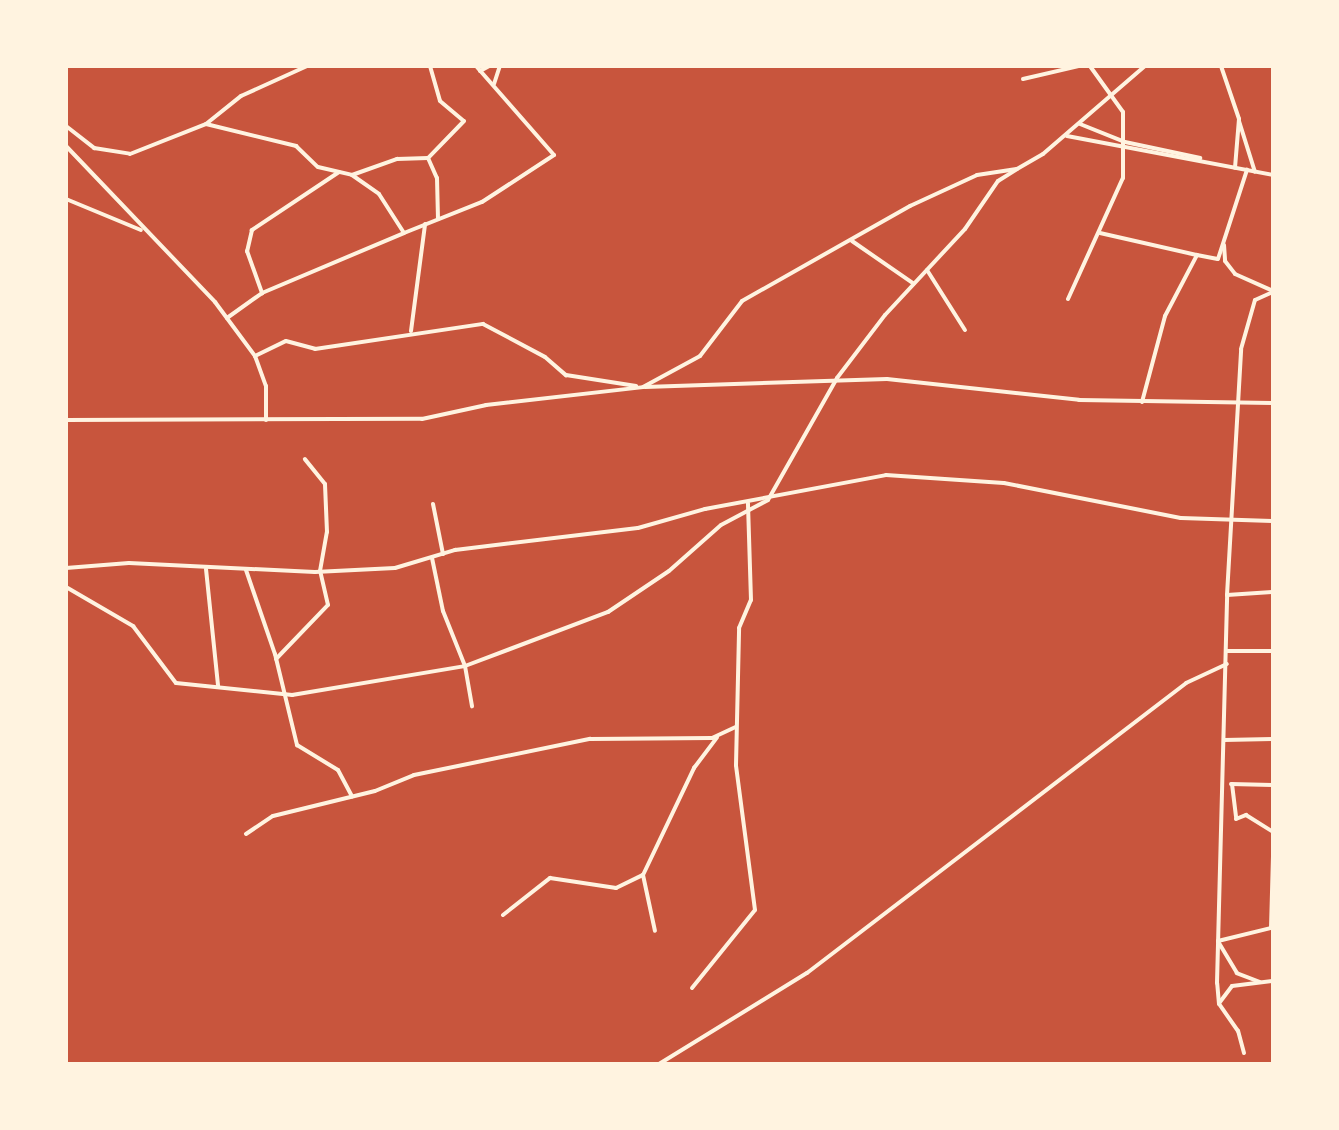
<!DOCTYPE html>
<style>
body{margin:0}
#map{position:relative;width:1339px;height:1130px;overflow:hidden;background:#c8553d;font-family:Barlow,sans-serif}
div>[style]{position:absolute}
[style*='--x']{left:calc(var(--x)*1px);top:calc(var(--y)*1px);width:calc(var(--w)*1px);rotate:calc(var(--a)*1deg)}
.minor>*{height:4px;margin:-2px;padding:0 2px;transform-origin:2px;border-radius:2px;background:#fff3e0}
span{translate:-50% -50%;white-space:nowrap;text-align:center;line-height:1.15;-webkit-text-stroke:6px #fff3e0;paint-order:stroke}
.frame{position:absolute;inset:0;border:68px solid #fff3e0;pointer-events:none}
</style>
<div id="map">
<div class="minor">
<i style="--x:430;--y:66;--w:36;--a:74"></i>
<i style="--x:440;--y:101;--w:31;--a:40"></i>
<i style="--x:464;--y:121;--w:52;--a:134.2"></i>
<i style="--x:428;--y:158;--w:22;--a:66"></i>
<i style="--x:437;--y:178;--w:41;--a:88.6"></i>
<i style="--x:1221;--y:66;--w:56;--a:71.2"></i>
<i style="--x:1239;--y:119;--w:49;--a:94.7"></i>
<i style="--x:480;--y:71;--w:10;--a:-29"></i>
<i style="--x:1023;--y:79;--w:57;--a:-13.1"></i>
<i style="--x:494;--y:84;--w:19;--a:-72"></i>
<i style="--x:1239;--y:121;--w:53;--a:72.6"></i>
<i style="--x:206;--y:124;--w:93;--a:13.7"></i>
<i style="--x:296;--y:146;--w:30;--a:44"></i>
<i style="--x:318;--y:167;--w:35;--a:13"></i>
<i style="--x:352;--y:175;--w:33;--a:35"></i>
<i style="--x:379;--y:194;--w:46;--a:57.3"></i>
<i style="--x:404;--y:233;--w:84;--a:-21.7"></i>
<i style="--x:482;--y:202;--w:86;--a:-33.1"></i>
<i style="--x:554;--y:155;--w:118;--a:-131.2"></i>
<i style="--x:1080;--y:124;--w:48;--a:21.8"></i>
<i style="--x:1125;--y:142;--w:77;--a:12"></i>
<i style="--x:66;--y:126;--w:36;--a:38"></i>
<i style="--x:94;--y:148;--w:36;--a:9"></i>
<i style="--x:130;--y:154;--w:82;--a:-21.5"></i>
<i style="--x:206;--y:124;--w:45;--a:-38.7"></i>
<i style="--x:241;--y:96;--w:72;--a:-24.4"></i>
<i style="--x:1067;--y:136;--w:210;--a:10.7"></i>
<i style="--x:66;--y:146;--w:216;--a:46.3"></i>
<i style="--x:215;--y:302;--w:67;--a:53.5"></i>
<i style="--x:255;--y:356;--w:32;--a:70"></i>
<i style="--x:266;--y:386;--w:34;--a:90"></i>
<i style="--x:339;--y:172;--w:105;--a:146.3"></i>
<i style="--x:252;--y:230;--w:22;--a:103"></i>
<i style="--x:247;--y:251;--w:45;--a:70.3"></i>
<i style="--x:262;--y:293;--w:154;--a:-22.9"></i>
<i style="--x:352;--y:175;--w:48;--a:-19.6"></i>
<i style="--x:397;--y:159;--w:31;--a:-2"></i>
<i style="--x:66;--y:199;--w:81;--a:22.5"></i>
<i style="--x:1100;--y:233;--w:99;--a:12.8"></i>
<i style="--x:852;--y:241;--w:75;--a:34.7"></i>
<i style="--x:1224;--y:245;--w:16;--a:86"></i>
<i style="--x:1225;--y:261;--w:16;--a:52"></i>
<i style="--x:1235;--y:274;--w:42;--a:24.1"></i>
<i style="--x:927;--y:270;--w:71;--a:57.7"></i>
<i style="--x:1068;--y:299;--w:133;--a:-65.6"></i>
<i style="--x:1123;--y:178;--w:66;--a:-90"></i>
<i style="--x:1123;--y:112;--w:57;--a:-125.7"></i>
<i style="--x:227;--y:318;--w:43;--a:-35.5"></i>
<i style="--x:411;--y:331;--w:108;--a:-82.5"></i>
<i style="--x:255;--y:356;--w:34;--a:-26"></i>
<i style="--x:286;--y:341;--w:30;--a:15"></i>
<i style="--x:315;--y:349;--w:170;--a:-8.5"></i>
<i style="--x:483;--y:324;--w:70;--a:28"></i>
<i style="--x:545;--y:357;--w:28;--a:41"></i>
<i style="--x:566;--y:375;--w:71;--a:8.9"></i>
<i style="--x:645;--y:387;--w:242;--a:-1.9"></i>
<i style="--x:887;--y:379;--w:193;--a:6.2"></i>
<i style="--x:1079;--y:400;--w:194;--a:0.9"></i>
<i style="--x:1142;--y:402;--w:89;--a:-75"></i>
<i style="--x:1165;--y:316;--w:69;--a:-62.3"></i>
<i style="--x:1197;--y:255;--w:21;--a:11"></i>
<i style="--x:1218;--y:259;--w:94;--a:-72"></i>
<i style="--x:66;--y:420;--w:356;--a:-0.2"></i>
<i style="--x:422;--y:419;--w:66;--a:-12.3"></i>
<i style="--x:486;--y:405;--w:158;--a:-6.5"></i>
<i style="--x:643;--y:387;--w:65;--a:-28.5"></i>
<i style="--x:700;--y:356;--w:69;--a:-52.6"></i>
<i style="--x:742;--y:301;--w:193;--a:-29.5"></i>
<i style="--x:910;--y:206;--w:74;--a:-24.8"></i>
<i style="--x:977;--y:175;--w:40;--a:-8.5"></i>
<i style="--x:1017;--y:169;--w:30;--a:-30"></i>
<i style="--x:1043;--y:154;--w:135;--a:-40.8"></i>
<i style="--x:433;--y:504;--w:51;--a:78.7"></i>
<i style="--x:432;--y:558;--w:54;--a:78.3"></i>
<i style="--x:443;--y:611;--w:59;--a:68.2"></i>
<i style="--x:465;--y:666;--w:41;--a:80.1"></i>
<i style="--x:66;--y:568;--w:63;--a:-4.5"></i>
<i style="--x:129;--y:563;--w:186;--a:2.8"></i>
<i style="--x:315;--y:572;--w:80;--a:-2.9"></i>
<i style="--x:395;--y:568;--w:63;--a:-16.7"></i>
<i style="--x:455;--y:550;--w:184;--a:-6.9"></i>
<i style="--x:638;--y:528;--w:70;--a:-15.8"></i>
<i style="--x:705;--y:509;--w:184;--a:-10.6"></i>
<i style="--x:886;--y:475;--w:118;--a:3.9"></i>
<i style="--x:1004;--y:483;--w:180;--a:11.2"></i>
<i style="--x:1181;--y:518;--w:92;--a:1.9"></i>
<i style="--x:206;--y:569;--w:118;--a:84.1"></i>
<i style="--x:246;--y:570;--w:89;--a:71"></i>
<i style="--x:275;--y:654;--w:94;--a:76.4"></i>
<i style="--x:297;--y:745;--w:48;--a:31.4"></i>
<i style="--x:338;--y:770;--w:30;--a:62"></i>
<i style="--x:66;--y:587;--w:78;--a:30.2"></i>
<i style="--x:133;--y:626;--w:71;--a:53"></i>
<i style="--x:176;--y:683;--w:117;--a:5.9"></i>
<i style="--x:292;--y:695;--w:175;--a:-9.5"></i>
<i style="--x:465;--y:666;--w:153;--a:-20.7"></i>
<i style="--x:608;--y:612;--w:73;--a:-33.9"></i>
<i style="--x:669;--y:571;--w:69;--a:-41.5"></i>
<i style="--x:721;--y:525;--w:53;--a:-28"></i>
<i style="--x:768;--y:500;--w:140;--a:-60.5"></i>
<i style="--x:837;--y:378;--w:79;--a:-52.7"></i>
<i style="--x:885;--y:315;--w:117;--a:-47.1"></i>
<i style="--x:965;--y:229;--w:58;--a:-55.5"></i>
<i style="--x:998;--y:181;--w:22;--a:-32"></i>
<i style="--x:1227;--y:595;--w:46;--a:-3.7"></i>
<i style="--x:1227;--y:651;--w:46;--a:0"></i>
<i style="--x:276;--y:659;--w:75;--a:-46.1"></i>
<i style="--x:328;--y:605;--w:35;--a:-103"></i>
<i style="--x:320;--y:571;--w:40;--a:-80"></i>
<i style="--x:327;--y:532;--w:48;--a:-92.4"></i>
<i style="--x:325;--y:484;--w:32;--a:-129"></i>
<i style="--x:1224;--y:740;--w:49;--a:-1.2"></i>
<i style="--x:1231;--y:784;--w:42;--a:1.4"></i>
<i style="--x:1232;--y:784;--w:35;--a:83"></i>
<i style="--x:1236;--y:819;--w:11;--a:-22"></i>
<i style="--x:1246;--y:815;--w:32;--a:32"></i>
<i style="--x:246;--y:834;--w:32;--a:-34"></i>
<i style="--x:273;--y:816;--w:105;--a:-13.8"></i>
<i style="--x:375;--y:791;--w:42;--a:-22.3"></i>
<i style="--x:414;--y:775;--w:180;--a:-11.6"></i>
<i style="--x:590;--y:739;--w:122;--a:-0.5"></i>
<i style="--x:712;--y:738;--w:26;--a:-25"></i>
<i style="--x:643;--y:875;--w:57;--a:77.9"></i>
<i style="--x:503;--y:915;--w:60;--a:-38.2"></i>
<i style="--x:550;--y:878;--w:67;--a:8.6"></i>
<i style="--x:616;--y:888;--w:30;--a:-26"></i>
<i style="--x:643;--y:875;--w:119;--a:-64.5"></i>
<i style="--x:694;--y:768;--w:38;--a:-53"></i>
<i style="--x:1260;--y:982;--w:25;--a:-159"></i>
<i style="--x:1237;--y:973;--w:37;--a:-121"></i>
<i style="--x:1218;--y:941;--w:55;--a:-13.8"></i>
<i style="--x:1271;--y:928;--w:72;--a:-88.4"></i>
<i style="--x:692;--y:988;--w:100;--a:-51.1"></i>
<i style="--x:755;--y:910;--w:146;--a:-97.5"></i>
<i style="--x:736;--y:765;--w:137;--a:-88.7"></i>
<i style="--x:739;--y:628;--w:30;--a:-67"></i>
<i style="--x:751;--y:600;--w:97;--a:-91.8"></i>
<i style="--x:1220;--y:1002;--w:20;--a:-53"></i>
<i style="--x:1232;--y:986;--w:41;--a:-7"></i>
<i style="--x:1244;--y:1053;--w:23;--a:-105"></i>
<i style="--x:1238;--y:1031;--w:33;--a:-125"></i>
<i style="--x:1219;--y:1004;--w:21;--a:-95"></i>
<i style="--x:1217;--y:983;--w:388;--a:-88.5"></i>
<i style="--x:1227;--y:595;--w:246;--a:-86.7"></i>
<i style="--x:1241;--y:349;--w:51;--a:-74.1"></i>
<i style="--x:1255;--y:300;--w:20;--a:-24"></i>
<i style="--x:659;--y:1064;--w:174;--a:-31.6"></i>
<i style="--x:807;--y:973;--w:477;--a:-37.4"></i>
<i style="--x:1186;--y:683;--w:45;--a:-24.9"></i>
</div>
<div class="frame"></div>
</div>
